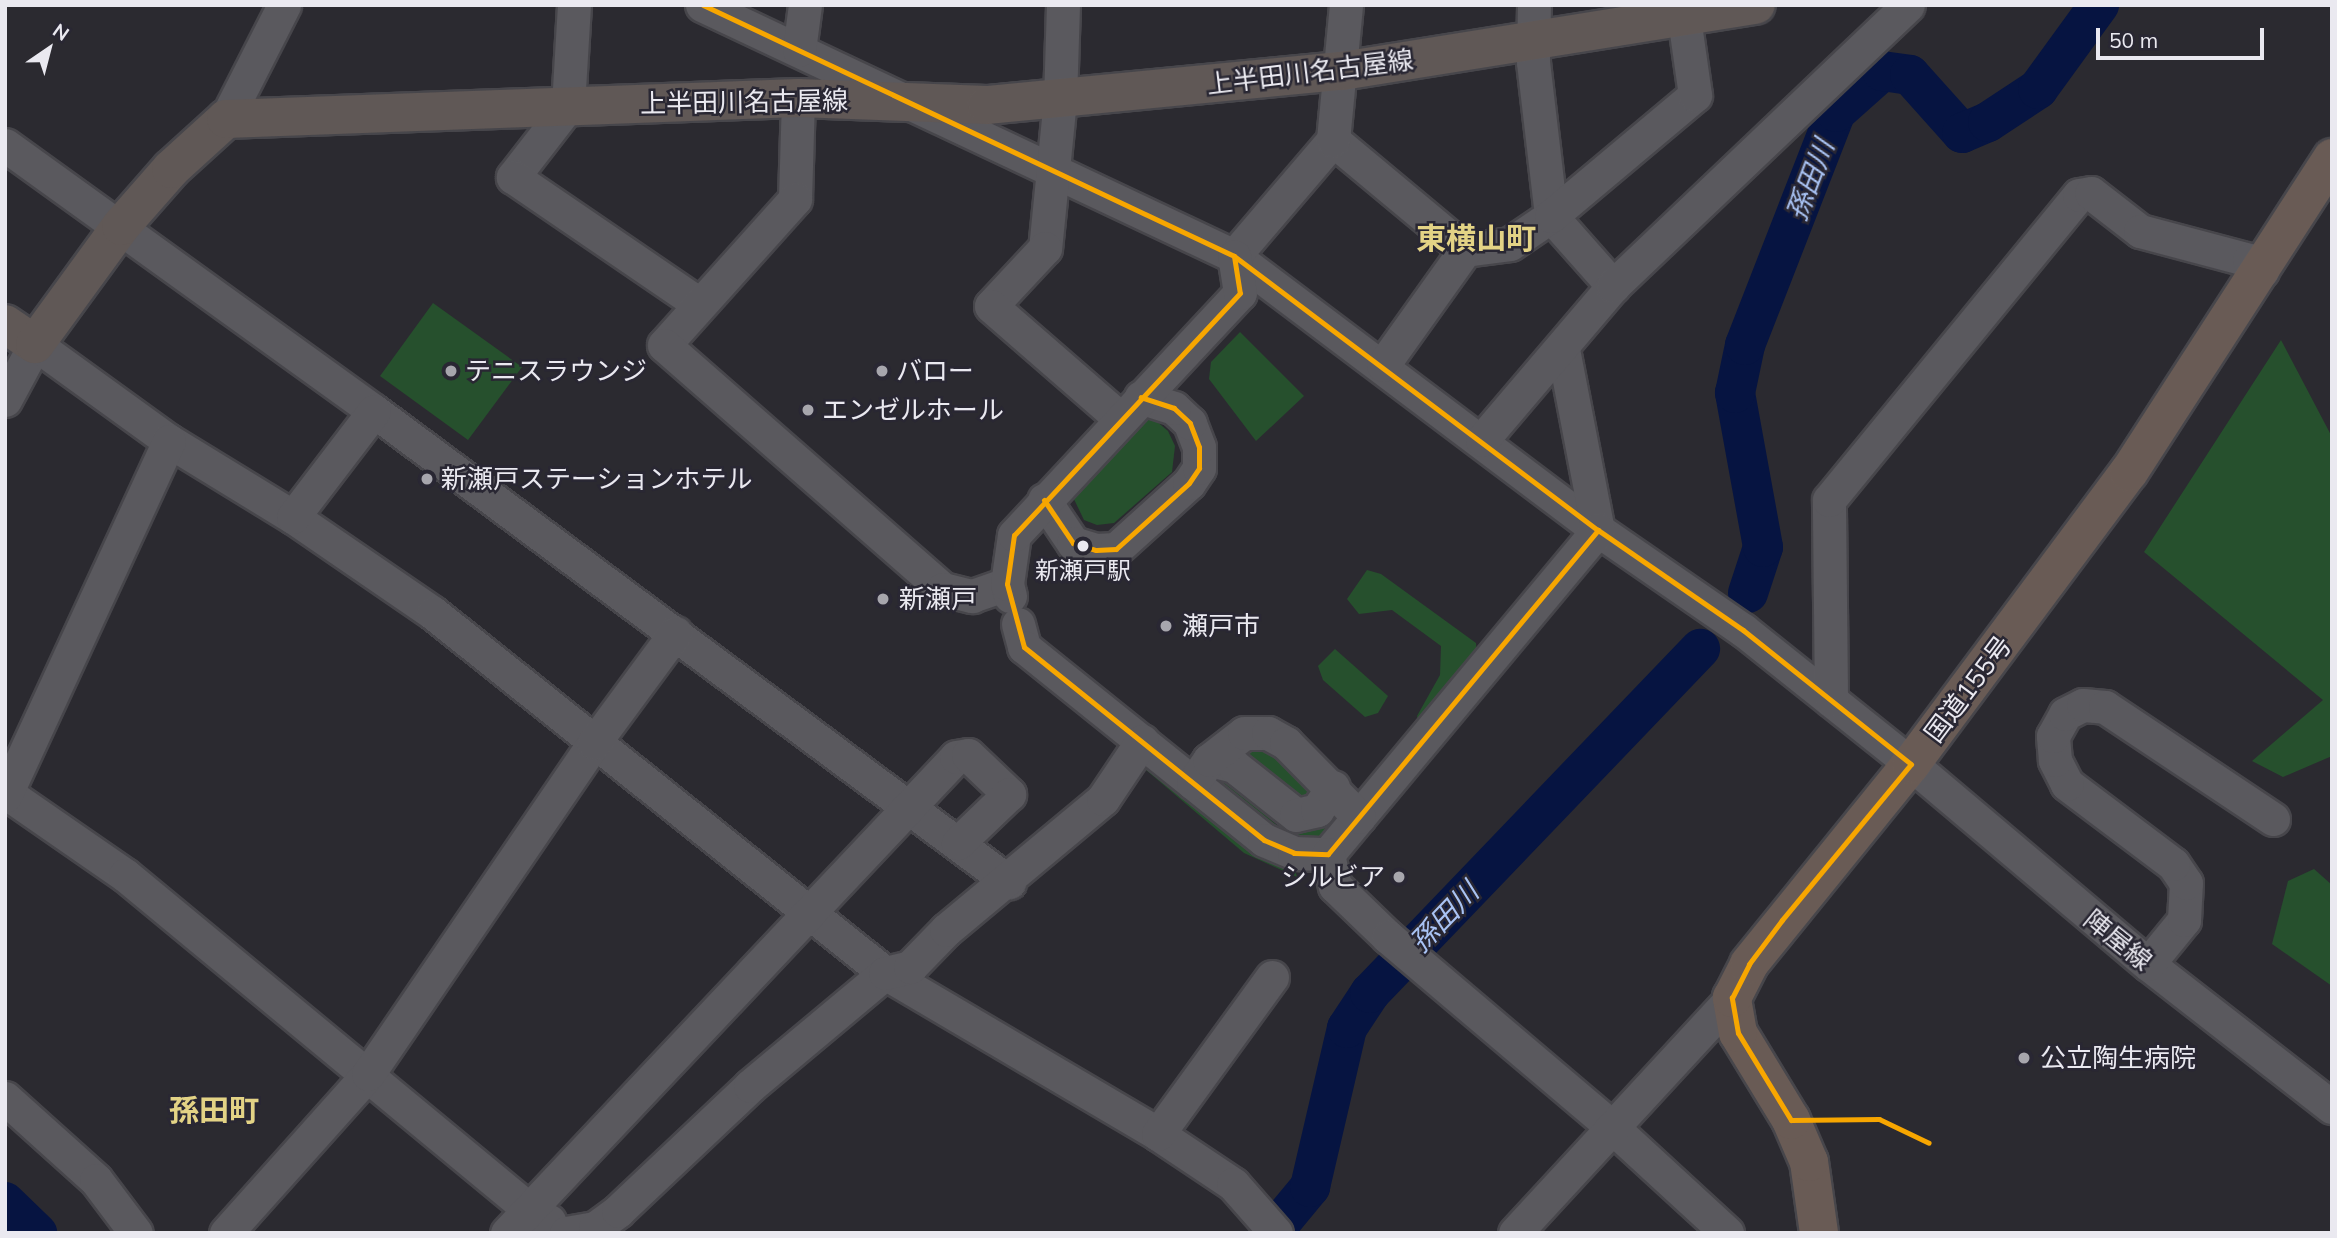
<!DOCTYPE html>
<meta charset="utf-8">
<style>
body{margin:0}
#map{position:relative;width:2337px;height:1238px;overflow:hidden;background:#2b2a30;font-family:Mulish,"Noto Sans JP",sans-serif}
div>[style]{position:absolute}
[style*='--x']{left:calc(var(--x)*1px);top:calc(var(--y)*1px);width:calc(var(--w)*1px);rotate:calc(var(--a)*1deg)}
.green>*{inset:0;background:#26502d}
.river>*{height:40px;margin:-20px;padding:0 20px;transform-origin:20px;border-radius:20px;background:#061441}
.roads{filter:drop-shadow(2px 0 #47464b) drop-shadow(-2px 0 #47464b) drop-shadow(0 2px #47464b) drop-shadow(0 -2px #47464b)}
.minor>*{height:33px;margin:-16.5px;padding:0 16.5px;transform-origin:16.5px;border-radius:16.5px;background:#5a595e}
.major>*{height:38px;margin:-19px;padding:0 19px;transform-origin:19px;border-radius:19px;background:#605856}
.highway>*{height:38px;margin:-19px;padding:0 19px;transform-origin:19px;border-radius:19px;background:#695b55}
.bus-1>*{height:5px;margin:-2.5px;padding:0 2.5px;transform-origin:2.5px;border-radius:2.5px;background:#f7a600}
.dots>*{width:19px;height:19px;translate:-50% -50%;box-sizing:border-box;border:4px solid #292733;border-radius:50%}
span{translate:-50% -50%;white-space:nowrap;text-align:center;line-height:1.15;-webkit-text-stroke:5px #292733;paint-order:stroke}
.bus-label{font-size:24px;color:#eae9f0}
.street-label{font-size:26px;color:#eae9f0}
.poi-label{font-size:26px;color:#eae9f0}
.left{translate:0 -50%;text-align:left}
.right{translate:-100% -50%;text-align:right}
.water-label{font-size:28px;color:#a9c3f4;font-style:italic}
.quarter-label{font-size:30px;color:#e3d385;font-weight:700}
.frame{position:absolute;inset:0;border:7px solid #eae9f0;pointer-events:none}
.north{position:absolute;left:14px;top:14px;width:70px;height:70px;-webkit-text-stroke:5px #292733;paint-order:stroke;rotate:35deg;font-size:19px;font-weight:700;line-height:28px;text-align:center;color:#eae9f0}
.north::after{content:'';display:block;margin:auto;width:24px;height:32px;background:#eae9f0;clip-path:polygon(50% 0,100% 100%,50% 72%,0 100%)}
.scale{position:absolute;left:2096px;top:28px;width:168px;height:32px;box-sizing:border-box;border:4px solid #eae9f0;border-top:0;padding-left:9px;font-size:21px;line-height:24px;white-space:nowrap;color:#eae9f0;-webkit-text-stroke:5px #292733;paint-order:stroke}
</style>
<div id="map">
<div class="green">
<i style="clip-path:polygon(433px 303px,522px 367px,468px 440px,380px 376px)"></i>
<i style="clip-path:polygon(1240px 332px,1304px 396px,1256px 441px,1209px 379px,1211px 362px)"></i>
<i style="clip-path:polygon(2281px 340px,2332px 437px,2332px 756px,2283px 777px,2252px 761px,2323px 700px,2144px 552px)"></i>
<i style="clip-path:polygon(1142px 418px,1155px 420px,1168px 431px,1175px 446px,1172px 472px,1114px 523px,1097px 525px,1084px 520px,1072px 495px)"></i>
<i style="clip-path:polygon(1367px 570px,1381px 574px,1476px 643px,1477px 659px,1419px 729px,1417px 716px,1440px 675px,1441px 646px,1392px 610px,1359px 614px,1347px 599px)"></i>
<i style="clip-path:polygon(1335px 649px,1388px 696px,1378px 713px,1365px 717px,1323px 680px,1318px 666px)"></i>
<i style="clip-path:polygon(1245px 746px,1271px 750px,1315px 788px,1315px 797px,1295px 802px,1241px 753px)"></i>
<i style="clip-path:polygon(1154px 763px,1292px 860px,1297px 877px,1244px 853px,1146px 770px)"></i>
<i style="clip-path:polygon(1214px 770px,1280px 828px,1298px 829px,1340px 812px,1334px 833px,1303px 846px,1275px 838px,1209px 780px)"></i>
<i style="clip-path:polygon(2314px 869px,2332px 885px,2332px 986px,2272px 944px,2288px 881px)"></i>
</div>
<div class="river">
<i style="--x:1748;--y:593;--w:48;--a:-71.9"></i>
<i style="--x:1763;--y:547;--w:157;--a:-100.3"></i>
<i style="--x:1735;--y:393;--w:49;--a:-78.2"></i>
<i style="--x:1745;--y:345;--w:250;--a:-68.7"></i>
<i style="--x:1836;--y:112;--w:62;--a:-41.7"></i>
<i style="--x:1882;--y:71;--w:28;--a:8"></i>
<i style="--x:1910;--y:75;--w:78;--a:48.1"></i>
<i style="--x:1962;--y:133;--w:28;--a:-23"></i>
<i style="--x:1988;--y:122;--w:60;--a:-33.4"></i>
<i style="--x:2038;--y:89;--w:104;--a:-54"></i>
<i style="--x:5;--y:1202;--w:45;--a:44.1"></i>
<i style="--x:1272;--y:1233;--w:60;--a:-50.4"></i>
<i style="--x:1310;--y:1187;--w:163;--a:-76.9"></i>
<i style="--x:1347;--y:1028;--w:42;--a:-56.7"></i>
<i style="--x:1370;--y:993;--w:477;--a:-46.2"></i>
</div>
<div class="roads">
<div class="minor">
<i style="--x:574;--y:5;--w:101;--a:93.4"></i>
<i style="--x:568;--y:106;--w:90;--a:127.8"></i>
<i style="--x:513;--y:177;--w:225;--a:34.3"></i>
<i style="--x:702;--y:5;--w:588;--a:25.26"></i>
<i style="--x:1234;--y:256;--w:456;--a:37"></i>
<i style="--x:1598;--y:530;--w:176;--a:34.6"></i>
<i style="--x:1743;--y:630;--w:215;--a:38.6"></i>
<i style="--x:1911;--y:764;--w:310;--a:40.2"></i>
<i style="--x:2148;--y:964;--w:233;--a:37.9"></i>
<i style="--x:1063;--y:5;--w:94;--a:91.8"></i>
<i style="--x:1060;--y:99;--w:150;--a:95.7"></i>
<i style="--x:1045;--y:248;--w:79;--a:133"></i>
<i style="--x:991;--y:306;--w:171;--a:41"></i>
<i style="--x:1534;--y:5;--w:57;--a:91"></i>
<i style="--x:1533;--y:62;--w:155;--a:83.3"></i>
<i style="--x:1551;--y:216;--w:94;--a:48.5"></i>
<i style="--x:799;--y:50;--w:45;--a:-82.4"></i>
<i style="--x:798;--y:98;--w:101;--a:91.7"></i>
<i style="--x:795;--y:199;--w:196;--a:131.9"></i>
<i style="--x:664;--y:345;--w:371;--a:41.2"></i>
<i style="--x:943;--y:589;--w:30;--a:14"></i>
<i style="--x:972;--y:596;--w:37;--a:-19"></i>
<i style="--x:226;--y:119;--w:128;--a:-63"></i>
<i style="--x:1333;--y:140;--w:172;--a:39.8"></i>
<i style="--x:1465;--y:250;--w:45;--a:-7.6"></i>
<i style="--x:1510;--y:244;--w:50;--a:-34.3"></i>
<i style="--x:1551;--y:216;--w:188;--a:-40"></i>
<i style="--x:1695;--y:95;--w:78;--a:-98.1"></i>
<i style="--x:5;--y:145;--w:455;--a:35.8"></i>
<i style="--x:374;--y:411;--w:791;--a:36.57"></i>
<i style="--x:1234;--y:256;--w:153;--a:-49.5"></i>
<i style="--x:1333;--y:140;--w:136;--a:-84.5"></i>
<i style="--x:1563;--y:349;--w:184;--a:79.1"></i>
<i style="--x:1383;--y:365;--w:141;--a:-54.5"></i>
<i style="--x:5;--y:400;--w:64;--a:-61.8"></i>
<i style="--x:35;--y:344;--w:165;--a:35.9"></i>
<i style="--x:169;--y:441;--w:145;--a:31.5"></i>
<i style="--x:293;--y:517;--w:170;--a:34.4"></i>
<i style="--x:433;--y:613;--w:578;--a:38.54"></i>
<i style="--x:885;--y:973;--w:317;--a:30.5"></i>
<i style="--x:1158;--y:1134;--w:90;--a:33.7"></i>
<i style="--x:1233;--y:1184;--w:65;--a:48.7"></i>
<i style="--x:1482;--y:440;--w:202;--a:-49.6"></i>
<i style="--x:1613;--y:286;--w:407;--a:-43.6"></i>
<i style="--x:1044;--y:500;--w:52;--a:56"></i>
<i style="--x:1073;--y:543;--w:24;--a:17"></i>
<i style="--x:1096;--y:550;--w:20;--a:-3"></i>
<i style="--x:1116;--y:549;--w:98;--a:-42.1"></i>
<i style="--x:1189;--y:483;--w:18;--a:-56"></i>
<i style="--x:1199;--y:468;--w:21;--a:-90"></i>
<i style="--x:1199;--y:447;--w:26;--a:-111"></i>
<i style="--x:1190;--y:423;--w:22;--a:-137"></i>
<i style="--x:1174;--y:408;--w:35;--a:-162"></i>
<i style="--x:293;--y:517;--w:133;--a:-52.6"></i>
<i style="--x:1010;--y:596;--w:12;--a:-104"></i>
<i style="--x:1007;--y:584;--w:49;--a:-81.9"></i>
<i style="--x:1014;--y:535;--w:331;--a:-47"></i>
<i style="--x:1240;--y:293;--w:37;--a:-99"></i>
<i style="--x:1018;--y:624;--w:24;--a:75"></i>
<i style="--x:1024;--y:647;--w:308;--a:38.8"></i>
<i style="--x:1264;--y:840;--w:33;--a:23"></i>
<i style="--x:1294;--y:853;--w:34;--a:2"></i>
<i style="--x:1328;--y:854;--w:422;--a:-50.2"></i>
<i style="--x:1831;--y:700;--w:200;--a:-90.6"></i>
<i style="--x:1829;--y:500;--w:394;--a:-50.7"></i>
<i style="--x:2079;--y:195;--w:12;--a:-9"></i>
<i style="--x:2091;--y:193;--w:62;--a:37.8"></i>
<i style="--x:2140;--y:231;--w:113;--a:14.9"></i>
<i style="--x:2249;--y:260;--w:17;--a:40"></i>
<i style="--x:1209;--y:760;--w:26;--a:13"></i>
<i style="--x:1234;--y:766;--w:79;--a:38.3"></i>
<i style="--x:1296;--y:815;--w:22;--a:-13"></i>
<i style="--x:1317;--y:810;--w:28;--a:-55"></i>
<i style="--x:1193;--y:783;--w:28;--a:-55"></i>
<i style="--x:1209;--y:760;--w:44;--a:-37.6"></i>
<i style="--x:1244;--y:733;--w:24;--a:0"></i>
<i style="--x:1268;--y:733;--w:21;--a:29"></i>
<i style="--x:1286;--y:743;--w:104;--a:45.4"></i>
<i style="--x:5;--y:792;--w:146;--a:34.7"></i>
<i style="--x:125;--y:875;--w:527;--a:39.61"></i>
<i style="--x:531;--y:1211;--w:21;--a:29"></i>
<i style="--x:5;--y:796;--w:391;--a:-65.2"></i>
<i style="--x:1328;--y:854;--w:33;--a:78"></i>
<i style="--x:1335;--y:886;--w:74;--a:43.9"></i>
<i style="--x:1388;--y:937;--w:295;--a:40.3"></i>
<i style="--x:1613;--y:1128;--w:155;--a:42.6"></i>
<i style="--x:2148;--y:964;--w:57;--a:-50.7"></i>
<i style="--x:2184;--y:920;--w:37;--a:-87"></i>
<i style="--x:2186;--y:883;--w:23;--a:-124"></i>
<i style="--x:2173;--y:864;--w:133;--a:-143"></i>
<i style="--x:2067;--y:784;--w:27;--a:-117"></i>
<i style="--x:2055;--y:760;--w:24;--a:-95"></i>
<i style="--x:2053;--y:736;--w:25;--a:-61"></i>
<i style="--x:2065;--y:714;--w:20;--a:-27"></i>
<i style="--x:2083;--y:705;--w:22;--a:5"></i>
<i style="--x:2105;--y:707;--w:202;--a:33.7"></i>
<i style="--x:5;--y:1098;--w:122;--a:42"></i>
<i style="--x:96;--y:1180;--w:66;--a:53"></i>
<i style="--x:1158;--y:1134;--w:194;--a:-54"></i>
<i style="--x:226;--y:1233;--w:213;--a:-48.2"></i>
<i style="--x:368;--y:1074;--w:401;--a:-55.7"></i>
<i style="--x:594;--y:743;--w:137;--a:-53.6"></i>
<i style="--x:507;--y:1233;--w:654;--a:-46.67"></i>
<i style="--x:956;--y:757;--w:12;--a:-9"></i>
<i style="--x:968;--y:755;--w:57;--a:43.6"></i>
<i style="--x:1009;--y:794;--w:71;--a:136.1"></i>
<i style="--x:566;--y:1233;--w:29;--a:-10"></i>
<i style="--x:595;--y:1228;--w:29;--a:-36"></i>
<i style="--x:618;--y:1211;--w:182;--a:-43.4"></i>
<i style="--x:750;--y:1086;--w:176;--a:-39.9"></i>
<i style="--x:885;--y:973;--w:26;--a:-13"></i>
<i style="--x:910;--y:967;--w:52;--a:-45.8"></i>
<i style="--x:946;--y:930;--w:204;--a:-39.8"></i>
<i style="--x:1103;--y:799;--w:70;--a:-56.1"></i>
<i style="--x:1515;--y:1233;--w:320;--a:-47.3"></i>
</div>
<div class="major">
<i style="--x:5;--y:324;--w:36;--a:34"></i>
<i style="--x:35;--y:344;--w:146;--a:-53.9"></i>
<i style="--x:121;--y:226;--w:76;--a:-48.7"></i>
<i style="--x:171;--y:169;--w:74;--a:-42.3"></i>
<i style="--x:226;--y:119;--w:572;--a:-2.1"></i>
<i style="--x:798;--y:98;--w:189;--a:2.1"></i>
<i style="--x:987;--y:105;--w:357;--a:-5.5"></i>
<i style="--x:1342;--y:71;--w:419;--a:-9.1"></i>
</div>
<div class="highway">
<i style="--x:1819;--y:1233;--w:72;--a:-98"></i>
<i style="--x:1809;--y:1162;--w:46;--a:-113.2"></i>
<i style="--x:1791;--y:1120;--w:102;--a:-121.3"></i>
<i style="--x:1738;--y:1033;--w:36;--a:-100"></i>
<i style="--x:1732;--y:998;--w:38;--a:-63"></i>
<i style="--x:1749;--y:964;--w:257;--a:-51"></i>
<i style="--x:1911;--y:764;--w:364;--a:-53.3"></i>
<i style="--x:2129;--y:472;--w:374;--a:-57.1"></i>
</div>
</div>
<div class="bus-1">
<i style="--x:703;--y:5;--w:587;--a:25.3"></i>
<i style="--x:1234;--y:256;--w:456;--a:37"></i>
<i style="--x:1598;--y:530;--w:176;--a:34.6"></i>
<i style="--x:1743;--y:630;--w:215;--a:38.6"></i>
<i style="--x:1234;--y:256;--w:37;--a:81"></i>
<i style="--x:1240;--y:293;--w:331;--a:133"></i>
<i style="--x:1014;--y:535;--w:49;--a:98.1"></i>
<i style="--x:1007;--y:584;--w:65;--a:74.9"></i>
<i style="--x:1024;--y:647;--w:308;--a:38.8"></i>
<i style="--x:1264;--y:840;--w:33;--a:23"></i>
<i style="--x:1294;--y:853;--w:34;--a:2"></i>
<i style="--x:1328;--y:854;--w:422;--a:-50.2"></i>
<i style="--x:1044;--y:500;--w:52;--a:56"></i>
<i style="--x:1073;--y:543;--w:24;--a:17"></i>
<i style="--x:1096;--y:550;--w:20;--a:-3"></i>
<i style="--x:1116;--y:549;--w:98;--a:-42.1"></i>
<i style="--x:1189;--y:483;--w:18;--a:-56"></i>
<i style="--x:1199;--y:468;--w:21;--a:-90"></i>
<i style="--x:1199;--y:447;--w:26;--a:-111"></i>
<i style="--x:1190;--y:423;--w:22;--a:-137"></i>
<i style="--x:1174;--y:408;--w:35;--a:-162"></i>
<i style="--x:1791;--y:1120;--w:102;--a:-121.3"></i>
<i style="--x:1738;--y:1033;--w:36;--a:-100"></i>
<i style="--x:1732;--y:998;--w:38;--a:-63"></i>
<i style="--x:1749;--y:964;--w:55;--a:-53.1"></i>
<i style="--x:1782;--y:920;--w:202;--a:-50.4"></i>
<i style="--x:1791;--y:1120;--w:88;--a:-0.7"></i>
<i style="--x:1879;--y:1119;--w:55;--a:25.6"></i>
</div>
<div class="dots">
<i style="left:451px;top:371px;background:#a7a6ad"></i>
<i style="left:882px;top:371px;background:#a7a6ad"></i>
<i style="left:808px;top:410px;background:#a7a6ad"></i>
<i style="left:427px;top:479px;background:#a7a6ad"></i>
<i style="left:1083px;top:546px;background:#eae9f0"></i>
<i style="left:883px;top:599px;background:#a7a6ad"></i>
<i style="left:1166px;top:626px;background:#a7a6ad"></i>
<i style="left:1399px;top:877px;background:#a7a6ad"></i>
<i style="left:2024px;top:1058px;background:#a7a6ad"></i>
</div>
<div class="bus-label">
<span style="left:1083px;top:571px">新瀬戸駅</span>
</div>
<div class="street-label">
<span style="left:1310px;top:72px;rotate:-7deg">上半田川名古屋線</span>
<span style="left:744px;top:102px;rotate:-1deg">上半田川名古屋線</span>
<span style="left:1968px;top:689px;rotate:-53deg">国道155号</span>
<span style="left:2118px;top:940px;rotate:39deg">陣屋線</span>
</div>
<div class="poi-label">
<span class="left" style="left:465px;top:371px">テニスラウンジ</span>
<span class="left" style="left:896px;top:371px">バロー</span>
<span class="left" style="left:822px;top:410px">エンゼルホール</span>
<span class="left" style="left:441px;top:479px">新瀬戸ステーションホテル</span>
<span class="left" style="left:899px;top:599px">新瀬戸</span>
<span class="left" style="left:1182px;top:626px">瀬戸市</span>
<span class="right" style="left:1385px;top:877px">シルビア</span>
<span class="left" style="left:2040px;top:1058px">公立陶生病院</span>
</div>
<div class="water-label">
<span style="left:1810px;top:180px;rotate:-69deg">孫田川</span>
<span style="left:1444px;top:917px;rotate:-46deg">孫田川</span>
</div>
<div class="quarter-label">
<span style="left:1476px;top:238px">東横山町</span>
<span style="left:214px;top:1110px">孫田町</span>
</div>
<div class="frame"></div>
<div class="north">N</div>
<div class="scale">50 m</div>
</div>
